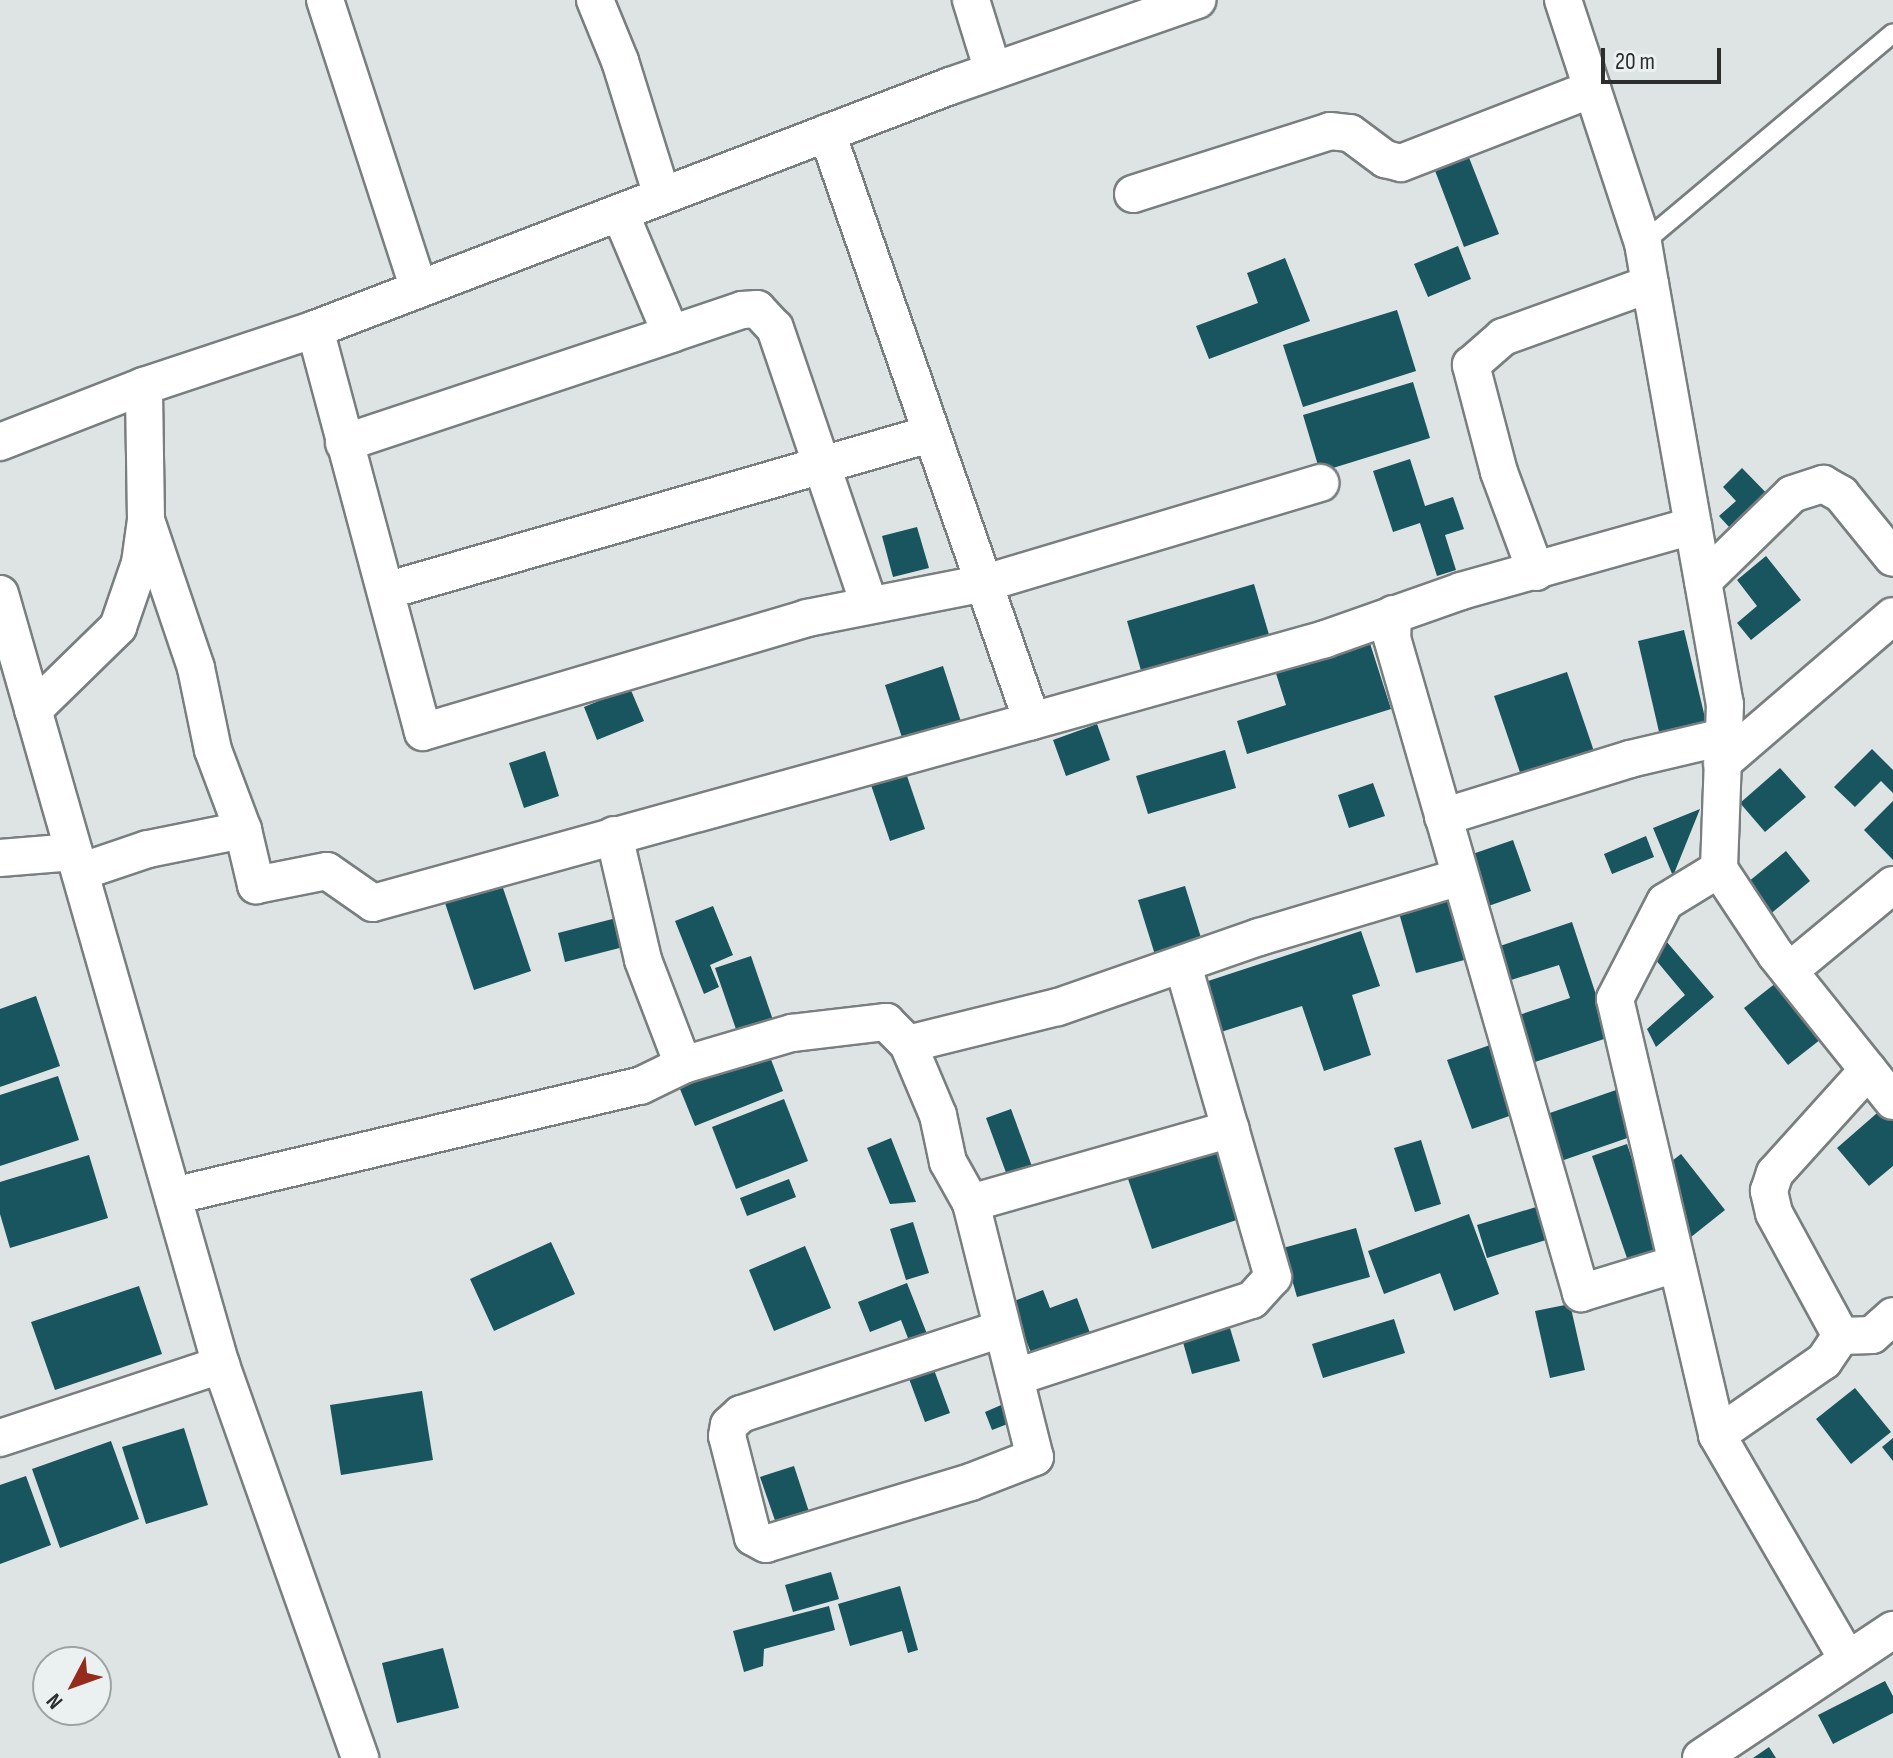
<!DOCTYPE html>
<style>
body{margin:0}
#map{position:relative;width:1893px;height:1758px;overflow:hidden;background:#dee3e4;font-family:"Sofia Sans Condensed",sans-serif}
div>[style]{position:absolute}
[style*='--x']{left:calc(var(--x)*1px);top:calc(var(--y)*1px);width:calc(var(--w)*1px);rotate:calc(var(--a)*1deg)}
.building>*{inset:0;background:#18555f}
.roads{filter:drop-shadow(2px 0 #797e7f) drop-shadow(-2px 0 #797e7f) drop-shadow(0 2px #797e7f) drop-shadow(0 -2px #797e7f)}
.service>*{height:18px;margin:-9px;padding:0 9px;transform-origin:9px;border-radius:9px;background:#fff}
.minor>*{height:36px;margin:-18px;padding:0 18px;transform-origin:18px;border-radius:18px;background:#fff}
span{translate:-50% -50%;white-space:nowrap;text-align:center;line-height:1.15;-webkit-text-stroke:8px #ebf0f1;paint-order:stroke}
.north{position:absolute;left:32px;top:1646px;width:80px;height:80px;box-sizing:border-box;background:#ebf0f1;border:2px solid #9fa2a3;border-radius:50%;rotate:229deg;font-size:22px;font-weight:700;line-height:32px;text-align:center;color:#2c2e2e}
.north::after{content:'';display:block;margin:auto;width:28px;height:36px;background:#952b1d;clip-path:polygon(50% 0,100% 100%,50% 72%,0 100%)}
.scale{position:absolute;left:1601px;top:48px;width:120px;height:36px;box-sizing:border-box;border:4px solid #2c2e2e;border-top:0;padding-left:10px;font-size:24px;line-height:28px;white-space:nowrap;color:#2c2e2e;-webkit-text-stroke:6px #ebf0f1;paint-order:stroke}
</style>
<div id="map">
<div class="building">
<i style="clip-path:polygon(1468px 155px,1499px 234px,1464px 247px,1434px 168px)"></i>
<i style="clip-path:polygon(1458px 246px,1471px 279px,1428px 297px,1414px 264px)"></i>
<i style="clip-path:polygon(1285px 258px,1310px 321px,1209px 359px,1196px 326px,1258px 303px,1247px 273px)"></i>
<i style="clip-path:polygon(1397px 310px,1416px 371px,1303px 407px,1283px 345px)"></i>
<i style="clip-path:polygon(1413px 382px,1430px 438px,1320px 472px,1303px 415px)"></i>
<i style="clip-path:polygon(1410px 459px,1425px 506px,1453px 497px,1464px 529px,1445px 535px,1456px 570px,1437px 576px,1420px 523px,1393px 532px,1373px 471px)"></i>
<i style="clip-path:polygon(1742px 468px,1777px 504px,1740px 539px,1719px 516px,1736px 501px,1723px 487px)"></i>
<i style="clip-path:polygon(917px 527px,929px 568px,893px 577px,882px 536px)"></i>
<i style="clip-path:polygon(1766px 556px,1801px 600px,1751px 640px,1737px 623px,1757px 606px,1737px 580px)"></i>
<i style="clip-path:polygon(1254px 584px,1270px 638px,1142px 674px,1127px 621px)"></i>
<i style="clip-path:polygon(1684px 630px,1707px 726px,1660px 736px,1638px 641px)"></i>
<i style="clip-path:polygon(1367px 634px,1391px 709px,1247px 754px,1237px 721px,1286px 705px,1273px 664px)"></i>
<i style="clip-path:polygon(943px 666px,965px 734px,907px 753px,885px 685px)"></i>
<i style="clip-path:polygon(1567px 672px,1599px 766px,1526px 790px,1494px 696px)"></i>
<i style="clip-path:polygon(630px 688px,644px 721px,597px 740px,584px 707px)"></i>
<i style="clip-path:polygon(1097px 724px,1110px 760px,1066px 776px,1053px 740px)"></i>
<i style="clip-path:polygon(1872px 749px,1893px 770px,1893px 793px,1881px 781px,1855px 807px,1834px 787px)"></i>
<i style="clip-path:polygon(1225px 750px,1236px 788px,1148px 814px,1136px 776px)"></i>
<i style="clip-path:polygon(545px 751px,559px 796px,524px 808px,509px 763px)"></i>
<i style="clip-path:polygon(1780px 768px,1806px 797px,1765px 832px,1740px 803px)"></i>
<i style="clip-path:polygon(906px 773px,925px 829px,890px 841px,871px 785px)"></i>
<i style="clip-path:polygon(1373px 783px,1385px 816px,1349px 828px,1338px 795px)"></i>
<i style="clip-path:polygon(1893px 801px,1893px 860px,1864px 830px)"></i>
<i style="clip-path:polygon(1700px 809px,1673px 876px,1653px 828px)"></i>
<i style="clip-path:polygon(1646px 836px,1654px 857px,1612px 874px,1604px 854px)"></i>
<i style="clip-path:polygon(1513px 840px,1531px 891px,1480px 909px,1461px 858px)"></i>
<i style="clip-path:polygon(1786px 851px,1810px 881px,1762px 921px,1737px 891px)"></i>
<i style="clip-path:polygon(501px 882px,531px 971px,474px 990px,444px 900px)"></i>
<i style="clip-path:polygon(1185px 886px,1203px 944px,1156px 958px,1138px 900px)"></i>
<i style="clip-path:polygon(1450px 899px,1468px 959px,1416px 973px,1399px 913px)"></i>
<i style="clip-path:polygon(713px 906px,733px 955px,710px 965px,719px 987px,704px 994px,675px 921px)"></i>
<i style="clip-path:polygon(628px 915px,635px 944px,565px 962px,558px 933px)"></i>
<i style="clip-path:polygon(1572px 922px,1610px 1037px,1535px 1062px,1519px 1015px,1570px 998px,1559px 965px,1508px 981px,1497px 947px)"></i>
<i style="clip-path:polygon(1361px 931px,1380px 986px,1352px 995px,1371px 1055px,1324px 1071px,1302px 1006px,1221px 1032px,1205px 982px)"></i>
<i style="clip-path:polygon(1660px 934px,1714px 997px,1656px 1047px,1647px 1029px,1685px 995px,1645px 947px)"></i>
<i style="clip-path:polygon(751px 956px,775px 1026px,739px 1038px,715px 968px)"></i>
<i style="clip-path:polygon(1786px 975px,1830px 1032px,1788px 1065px,1744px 1008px)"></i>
<i style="clip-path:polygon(36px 996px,60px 1066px,0 1087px,0 1009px)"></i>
<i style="clip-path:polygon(1493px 1044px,1518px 1113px,1472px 1129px,1447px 1060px)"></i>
<i style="clip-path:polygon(767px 1049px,783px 1091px,695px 1126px,678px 1084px)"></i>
<i style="clip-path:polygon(58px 1076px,79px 1140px,0 1166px,0 1095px)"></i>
<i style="clip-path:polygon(1619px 1089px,1636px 1135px,1561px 1161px,1544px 1115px)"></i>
<i style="clip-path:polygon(784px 1099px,808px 1161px,736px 1189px,712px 1127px)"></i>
<i style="clip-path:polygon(1884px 1107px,1893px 1118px,1893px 1166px,1869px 1186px,1837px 1148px)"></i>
<i style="clip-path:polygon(1011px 1109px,1037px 1180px,1012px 1189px,986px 1118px)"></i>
<i style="clip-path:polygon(891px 1138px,916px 1202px,890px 1204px,867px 1148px)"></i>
<i style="clip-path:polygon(1421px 1140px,1441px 1204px,1415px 1212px,1394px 1148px)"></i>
<i style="clip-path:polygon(1229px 1142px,1254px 1214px,1152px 1249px,1127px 1176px)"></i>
<i style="clip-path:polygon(1627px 1144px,1663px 1252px,1629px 1264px,1592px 1156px)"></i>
<i style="clip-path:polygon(1681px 1154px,1725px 1210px,1681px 1245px,1668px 1164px)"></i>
<i style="clip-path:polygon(89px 1155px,108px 1218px,10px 1248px,0 1214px,0 1182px)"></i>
<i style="clip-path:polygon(789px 1179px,796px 1197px,747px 1216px,740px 1198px)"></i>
<i style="clip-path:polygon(1549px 1203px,1559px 1236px,1487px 1258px,1477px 1225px)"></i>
<i style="clip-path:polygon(1469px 1214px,1499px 1294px,1454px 1311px,1440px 1273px,1384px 1294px,1368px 1251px)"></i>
<i style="clip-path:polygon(913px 1222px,929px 1273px,906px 1280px,890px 1229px)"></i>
<i style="clip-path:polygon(1356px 1228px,1370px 1277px,1297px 1297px,1283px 1248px)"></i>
<i style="clip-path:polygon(551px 1242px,575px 1294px,494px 1331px,470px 1279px)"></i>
<i style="clip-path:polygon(805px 1246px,831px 1308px,774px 1331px,749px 1270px)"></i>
<i style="clip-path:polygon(907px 1283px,929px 1339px,911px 1346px,901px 1320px,870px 1332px,858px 1302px)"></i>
<i style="clip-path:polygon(139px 1286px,162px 1354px,55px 1390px,31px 1322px)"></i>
<i style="clip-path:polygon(1043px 1290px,1050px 1308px,1077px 1298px,1093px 1341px,1035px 1363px,1011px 1302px)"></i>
<i style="clip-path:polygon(1570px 1304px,1585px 1370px,1550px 1378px,1535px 1311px)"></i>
<i style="clip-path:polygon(1226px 1315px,1240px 1361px,1192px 1374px,1179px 1328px)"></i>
<i style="clip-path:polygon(1394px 1319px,1405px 1353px,1323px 1378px,1312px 1344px)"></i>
<i style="clip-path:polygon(930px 1359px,950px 1413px,925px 1422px,905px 1368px)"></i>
<i style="clip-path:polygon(1855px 1388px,1891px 1432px,1851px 1464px,1816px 1419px)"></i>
<i style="clip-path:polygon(422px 1391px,433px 1460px,341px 1475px,330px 1405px)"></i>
<i style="clip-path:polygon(1015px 1399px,1023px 1418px,992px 1430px,985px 1412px)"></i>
<i style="clip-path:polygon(184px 1428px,208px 1505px,146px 1524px,122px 1447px)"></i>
<i style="clip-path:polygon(1893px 1438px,1893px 1461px,1882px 1447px)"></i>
<i style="clip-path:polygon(111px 1441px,139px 1519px,60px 1548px,32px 1469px)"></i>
<i style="clip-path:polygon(794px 1466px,813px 1524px,780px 1535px,760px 1477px)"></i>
<i style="clip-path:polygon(26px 1476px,51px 1545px,0 1564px,0 1485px)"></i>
<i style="clip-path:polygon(831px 1572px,839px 1599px,793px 1612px,785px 1585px)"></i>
<i style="clip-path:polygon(900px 1586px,918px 1650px,908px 1653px,902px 1631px,850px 1646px,838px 1604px)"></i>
<i style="clip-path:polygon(829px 1606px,835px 1630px,764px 1649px,763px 1666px,744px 1672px,733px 1631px)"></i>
<i style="clip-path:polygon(443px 1648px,459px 1708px,397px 1723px,382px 1663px)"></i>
<i style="clip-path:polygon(1885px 1681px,1893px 1696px,1893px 1713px,1833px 1744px,1818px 1715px)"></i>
<i style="clip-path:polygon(1769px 1747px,1776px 1758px,1753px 1758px)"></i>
</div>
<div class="roads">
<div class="service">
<i style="--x:1643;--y:243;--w:326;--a:-40"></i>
</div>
<div class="minor">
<i style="--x:325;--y:0;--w:304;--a:72"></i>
<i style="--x:595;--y:0;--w:66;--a:67.7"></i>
<i style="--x:620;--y:61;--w:141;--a:72.7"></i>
<i style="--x:971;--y:0;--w:74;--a:72.8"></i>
<i style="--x:1563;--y:0;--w:256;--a:71.8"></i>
<i style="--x:1643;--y:243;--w:42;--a:80.3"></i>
<i style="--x:1650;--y:284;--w:427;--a:79.9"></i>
<i style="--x:1725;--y:704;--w:165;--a:92.1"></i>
<i style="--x:1719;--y:869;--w:103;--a:56.5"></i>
<i style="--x:1776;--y:955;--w:187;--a:51.3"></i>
<i style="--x:1133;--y:194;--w:207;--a:-17.7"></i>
<i style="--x:1330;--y:131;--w:20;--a:6"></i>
<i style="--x:1350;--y:133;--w:44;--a:36.6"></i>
<i style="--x:1385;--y:159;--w:16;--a:14"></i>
<i style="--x:1401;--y:163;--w:205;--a:-21.2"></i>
<i style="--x:620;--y:213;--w:131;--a:67.1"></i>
<i style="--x:671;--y:334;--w:75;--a:-18.7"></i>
<i style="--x:742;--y:310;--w:15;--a:-4"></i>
<i style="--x:757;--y:309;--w:26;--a:47"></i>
<i style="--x:775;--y:328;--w:292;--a:71.2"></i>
<i style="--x:315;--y:329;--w:417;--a:75"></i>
<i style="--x:423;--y:732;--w:401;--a:-16.5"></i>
<i style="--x:807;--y:618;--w:181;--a:-11.1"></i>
<i style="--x:985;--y:583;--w:350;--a:-16.6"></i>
<i style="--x:0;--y:442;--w:155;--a:-21.3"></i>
<i style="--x:344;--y:443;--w:345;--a:-18.4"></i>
<i style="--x:146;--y:520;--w:156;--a:71.3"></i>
<i style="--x:196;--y:668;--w:84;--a:78.3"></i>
<i style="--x:213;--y:750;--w:85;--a:69.4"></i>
<i style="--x:243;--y:830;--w:57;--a:76.7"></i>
<i style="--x:256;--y:885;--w:72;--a:-11.2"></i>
<i style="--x:327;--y:871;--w:56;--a:34.8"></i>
<i style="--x:373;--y:903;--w:684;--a:-15.44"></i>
<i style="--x:1032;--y:721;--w:623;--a:-109.22"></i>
<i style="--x:1536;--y:572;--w:107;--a:-110.3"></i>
<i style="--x:1499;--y:472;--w:111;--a:-104.7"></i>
<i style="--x:1471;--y:365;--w:43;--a:-41.2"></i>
<i style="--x:1503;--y:337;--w:156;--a:-19.8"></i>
<i style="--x:1703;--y:581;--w:124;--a:-44.3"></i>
<i style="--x:1792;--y:494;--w:33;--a:-18"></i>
<i style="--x:1823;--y:484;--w:21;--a:29"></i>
<i style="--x:1841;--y:494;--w:82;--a:50.9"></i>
<i style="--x:389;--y:590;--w:563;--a:-16.09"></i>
<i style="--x:0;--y:594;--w:802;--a:74.01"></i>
<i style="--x:221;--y:1365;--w:417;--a:70.5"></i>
<i style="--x:1393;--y:614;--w:24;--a:92"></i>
<i style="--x:1392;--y:638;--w:682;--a:73.9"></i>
<i style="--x:1581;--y:1293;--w:99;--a:-17"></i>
<i style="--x:33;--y:710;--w:119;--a:-44.3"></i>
<i style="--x:118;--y:627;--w:68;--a:-71"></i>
<i style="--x:140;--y:563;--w:43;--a:-82.1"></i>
<i style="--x:146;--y:520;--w:134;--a:-90.9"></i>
<i style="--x:144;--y:386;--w:180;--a:-18.4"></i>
<i style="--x:315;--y:329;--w:680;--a:-20.94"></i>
<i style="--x:950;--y:86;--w:262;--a:-19.2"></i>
<i style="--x:1032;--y:721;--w:304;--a:-15.6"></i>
<i style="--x:1325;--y:639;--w:144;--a:-19.4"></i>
<i style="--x:1461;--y:591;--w:241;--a:-15.7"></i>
<i style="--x:1722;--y:763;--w:225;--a:-40.7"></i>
<i style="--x:1443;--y:817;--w:196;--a:-17.2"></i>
<i style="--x:1630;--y:759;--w:96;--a:-13.3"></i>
<i style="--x:614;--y:835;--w:128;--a:76.9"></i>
<i style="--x:643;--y:960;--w:112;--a:69.1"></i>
<i style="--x:0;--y:858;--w:74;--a:-4.6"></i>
<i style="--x:1719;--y:869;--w:63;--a:148.6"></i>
<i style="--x:1665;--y:902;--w:109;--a:117.3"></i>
<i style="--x:1615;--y:999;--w:448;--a:76.8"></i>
<i style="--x:1717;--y:1435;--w:257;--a:59.8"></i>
<i style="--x:80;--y:872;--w:72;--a:-18.7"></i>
<i style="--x:148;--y:849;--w:97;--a:-11.3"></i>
<i style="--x:1789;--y:971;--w:135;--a:-39.6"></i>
<i style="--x:908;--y:1044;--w:77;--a:67.1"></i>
<i style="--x:938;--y:1115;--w:48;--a:78"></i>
<i style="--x:948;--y:1162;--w:47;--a:60.7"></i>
<i style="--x:971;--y:1203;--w:262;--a:75.9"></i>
<i style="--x:1035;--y:1457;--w:69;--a:158.7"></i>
<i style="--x:971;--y:1482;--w:214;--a:163.2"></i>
<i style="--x:766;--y:1544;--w:15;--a:-152"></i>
<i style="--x:753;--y:1537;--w:104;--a:-104.4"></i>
<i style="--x:727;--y:1436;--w:11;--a:-80"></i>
<i style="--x:729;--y:1425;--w:16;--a:-43"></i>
<i style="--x:741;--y:1414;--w:274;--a:-18.1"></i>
<i style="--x:173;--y:1196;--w:480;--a:-13.3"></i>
<i style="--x:640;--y:1086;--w:48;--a:-26"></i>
<i style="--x:683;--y:1065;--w:114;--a:-16.4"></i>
<i style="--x:792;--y:1033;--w:95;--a:-6.7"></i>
<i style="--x:886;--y:1022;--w:31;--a:45"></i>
<i style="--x:908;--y:1044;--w:154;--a:-13.9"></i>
<i style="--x:1058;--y:1007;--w:213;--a:-19.2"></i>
<i style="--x:1259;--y:937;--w:210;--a:-16.6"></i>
<i style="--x:971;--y:1203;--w:270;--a:-15.9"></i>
<i style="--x:1841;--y:1336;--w:31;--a:-2"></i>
<i style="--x:1872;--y:1335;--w:28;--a:-42"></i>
<i style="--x:1016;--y:1377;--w:248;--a:-18.1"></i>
<i style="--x:1252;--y:1300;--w:31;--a:-48"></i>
<i style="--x:1273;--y:1277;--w:325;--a:-106.1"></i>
<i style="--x:1717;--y:1435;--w:130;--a:-34.7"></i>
<i style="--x:1824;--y:1361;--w:30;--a:-56"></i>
<i style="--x:1841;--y:1336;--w:140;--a:-118.6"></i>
<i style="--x:1774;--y:1213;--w:23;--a:-103"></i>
<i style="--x:1769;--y:1191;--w:19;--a:-72"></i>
<i style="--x:1775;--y:1173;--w:139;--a:-47.9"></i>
<i style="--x:0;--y:1438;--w:233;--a:-18.3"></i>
<i style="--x:1701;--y:1758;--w:231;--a:-33.7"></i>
</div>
</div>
<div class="north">N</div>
<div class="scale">20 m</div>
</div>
